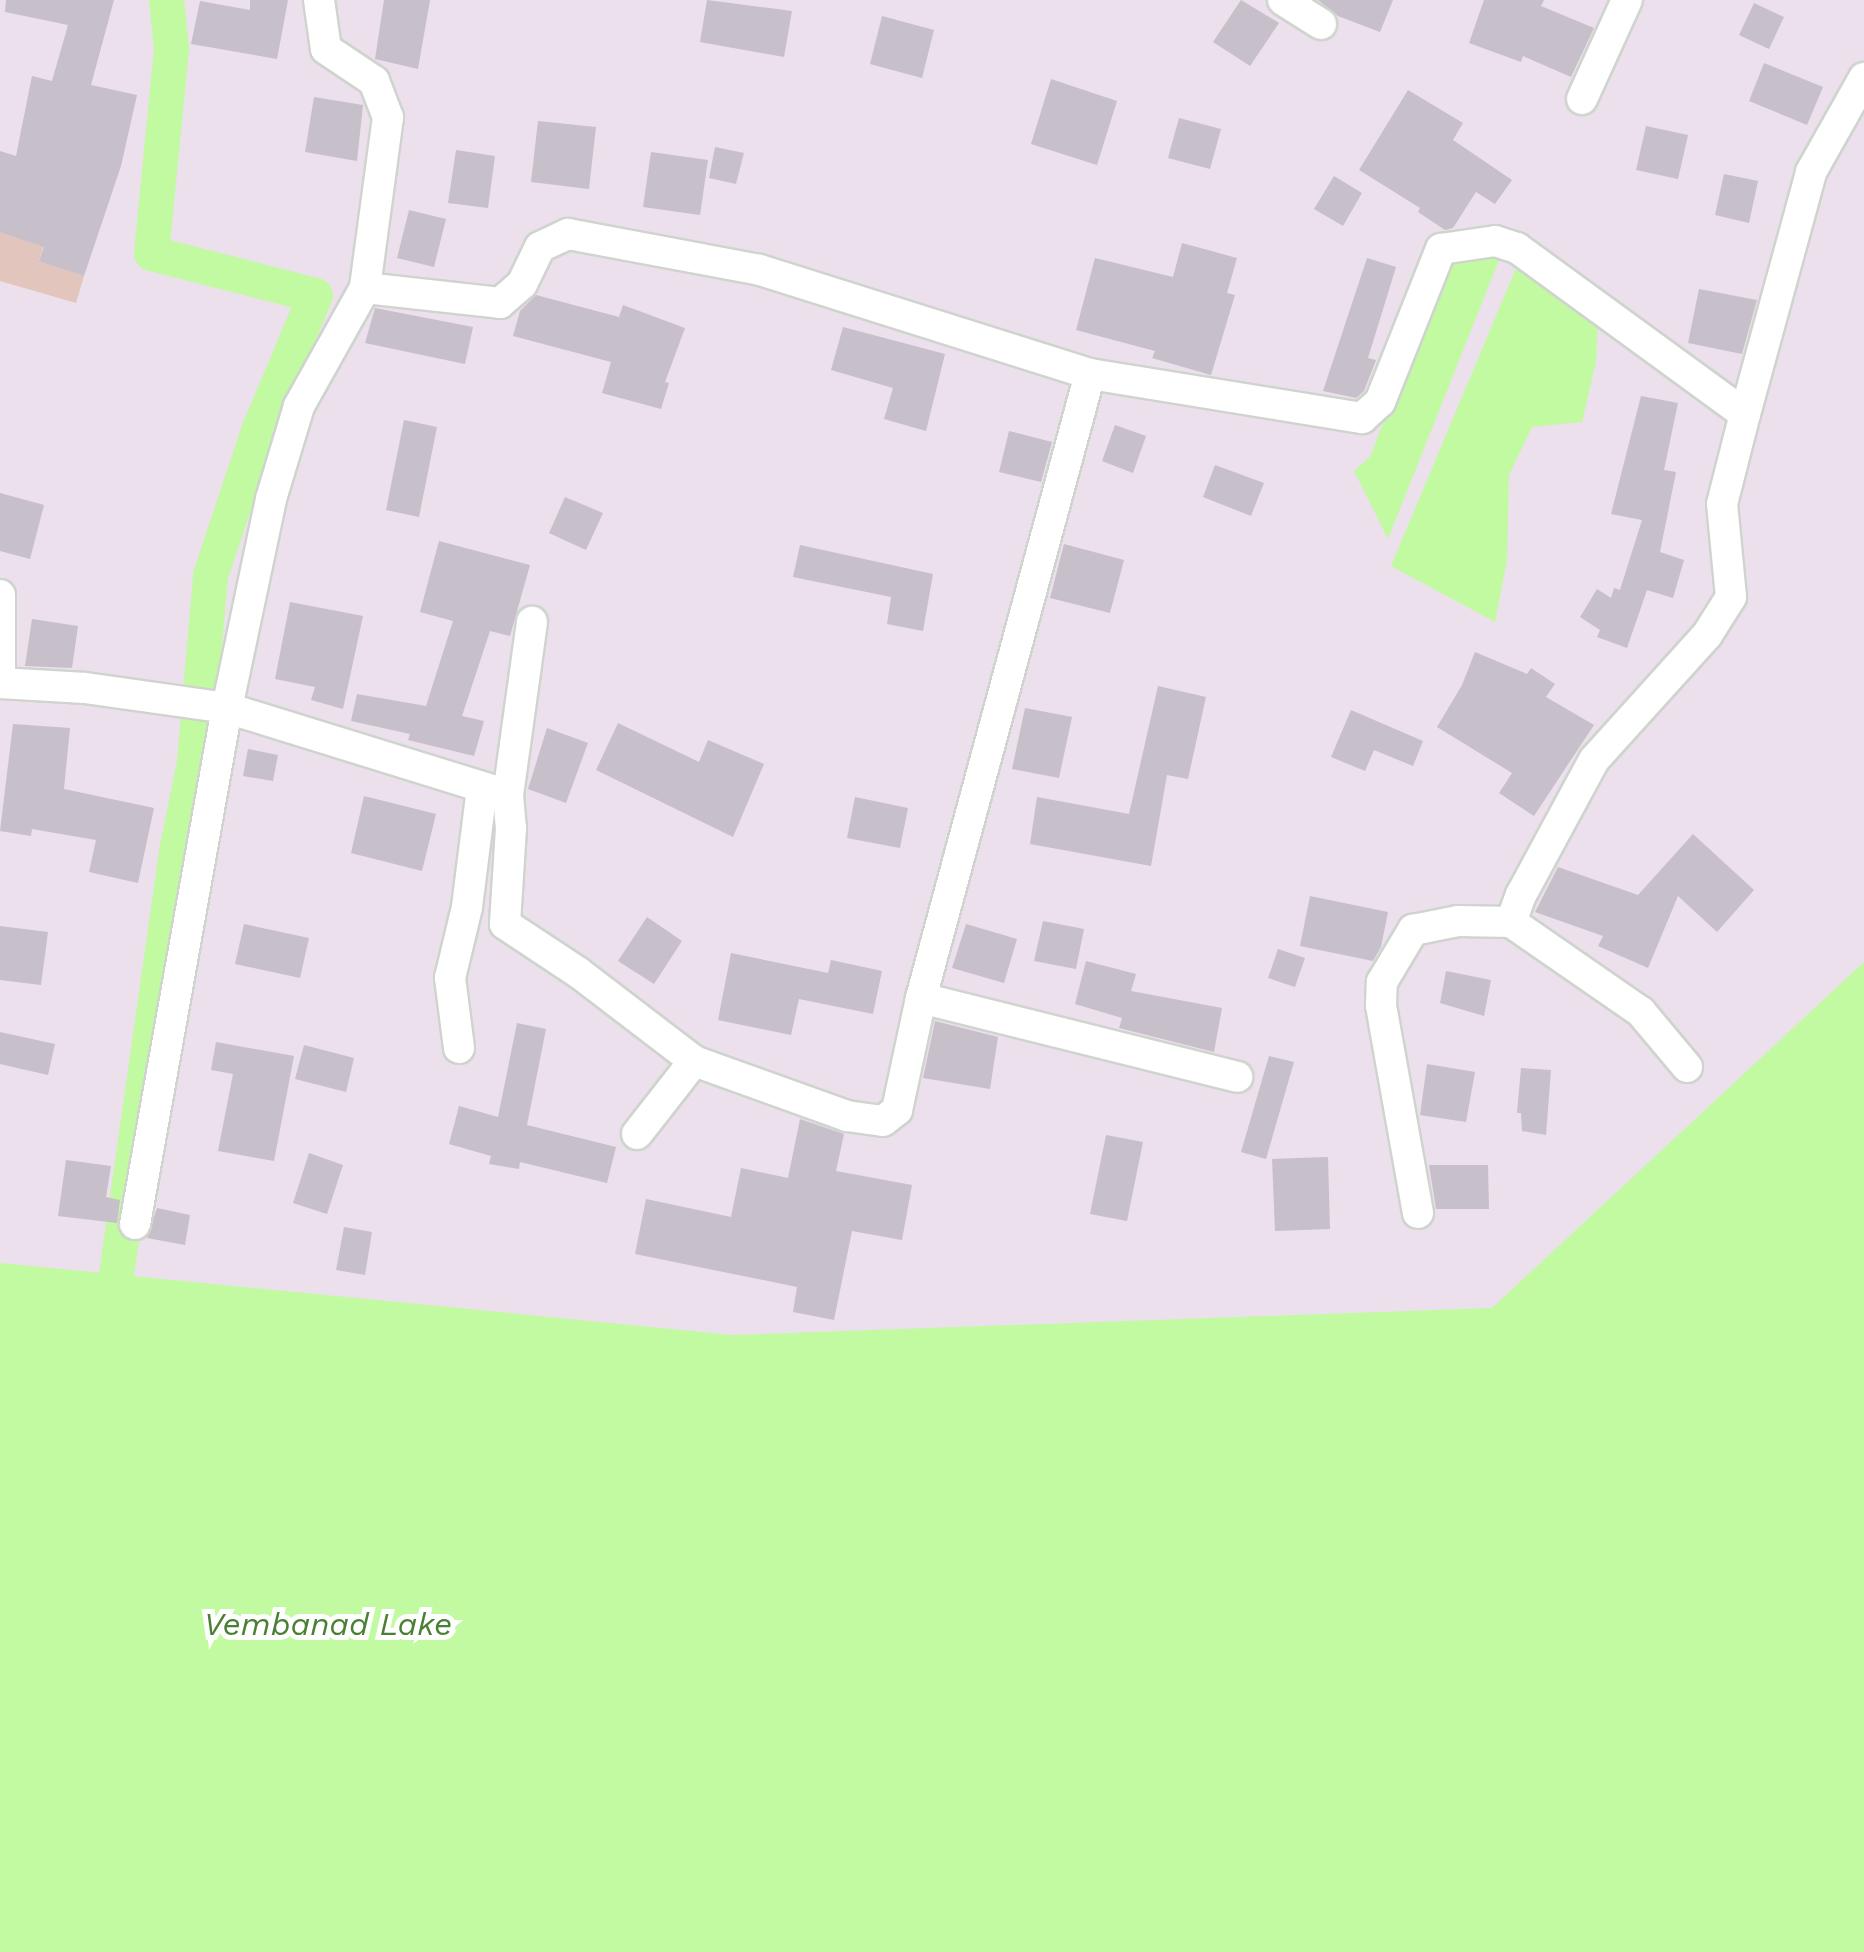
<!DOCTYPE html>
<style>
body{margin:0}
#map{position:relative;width:1864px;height:1952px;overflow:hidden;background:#ebe0eb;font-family:"Work Sans",sans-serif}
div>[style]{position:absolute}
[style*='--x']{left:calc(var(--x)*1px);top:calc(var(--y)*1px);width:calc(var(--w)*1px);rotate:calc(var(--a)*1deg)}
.green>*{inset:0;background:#e2c5bd}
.water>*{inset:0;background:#c2faa1}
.canal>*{height:35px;margin:-17.5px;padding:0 17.5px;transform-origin:17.5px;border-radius:17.5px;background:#c2faa1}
.building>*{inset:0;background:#c7bfc9}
.roads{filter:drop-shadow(2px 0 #cfd4ce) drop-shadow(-2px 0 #cfd4ce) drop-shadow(0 2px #cfd4ce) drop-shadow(0 -2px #cfd4ce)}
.street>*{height:30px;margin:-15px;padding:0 15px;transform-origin:15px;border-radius:15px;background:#fff}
span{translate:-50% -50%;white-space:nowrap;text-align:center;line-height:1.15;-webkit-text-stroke:10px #fff;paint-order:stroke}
.water-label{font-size:32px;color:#4a8033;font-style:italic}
</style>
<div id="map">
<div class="green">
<i style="clip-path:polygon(51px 224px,39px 260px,84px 276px,76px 303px,0 281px,0 232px,11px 235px)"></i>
</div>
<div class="water">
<i style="clip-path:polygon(1501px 255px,1388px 539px,1354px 471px,1370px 457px,1445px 260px)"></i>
<i style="clip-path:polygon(1517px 266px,1598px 316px,1596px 362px,1582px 422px,1532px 427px,1509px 475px,1507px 560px,1495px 622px,1391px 566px)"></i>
<i style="clip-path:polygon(1864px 962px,1864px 1952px,0 1952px,0 1263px,733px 1335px,1492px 1308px)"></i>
</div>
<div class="canal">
<i style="--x:116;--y:1274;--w:431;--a:-81.9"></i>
<i style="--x:177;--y:847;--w:87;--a:-78.7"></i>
<i style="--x:194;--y:762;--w:188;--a:-85.1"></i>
<i style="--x:210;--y:575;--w:155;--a:-71.6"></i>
<i style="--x:259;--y:428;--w:144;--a:-67.2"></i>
<i style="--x:315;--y:295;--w:169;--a:-165.6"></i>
<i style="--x:151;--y:253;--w:206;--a:-84.4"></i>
<i style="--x:171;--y:48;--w:48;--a:-95.9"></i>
</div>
<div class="building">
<i style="clip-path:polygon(6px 0,114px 0,91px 85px,137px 95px,121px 166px,84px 276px,39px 261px,44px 247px,0 232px,0 151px,16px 156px,32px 76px,52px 81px,68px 25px,5px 12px)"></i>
<i style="clip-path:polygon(250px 0,288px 0,277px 59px,191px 44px,200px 1px,250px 10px)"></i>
<i style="clip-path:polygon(384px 0,430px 0,418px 69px,375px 59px)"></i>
<i style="clip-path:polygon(707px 0,792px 11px,784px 57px,700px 42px)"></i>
<i style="clip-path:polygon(1241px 0,1279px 23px,1250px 66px,1213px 42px)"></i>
<i style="clip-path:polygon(1318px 0,1393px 0,1380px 32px,1338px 16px)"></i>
<i style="clip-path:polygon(1484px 0,1544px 0,1541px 6px,1594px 28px,1571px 77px,1523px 56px,1521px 62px,1469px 43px)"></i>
<i style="clip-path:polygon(1754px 3px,1784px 17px,1769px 49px,1739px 35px)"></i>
<i style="clip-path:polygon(882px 16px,934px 30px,922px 78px,870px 64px)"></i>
<i style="clip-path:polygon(1764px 63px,1823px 87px,1807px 125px,1749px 101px)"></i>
<i style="clip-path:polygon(1051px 79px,1117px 101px,1097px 165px,1031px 144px)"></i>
<i style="clip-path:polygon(1408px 90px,1463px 123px,1453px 140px,1512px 180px,1495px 204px,1476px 192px,1453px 228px,1445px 230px,1418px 212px,1420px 208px,1359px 170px)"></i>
<i style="clip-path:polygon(314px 97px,363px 105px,357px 161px,305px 152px)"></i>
<i style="clip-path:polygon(1179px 118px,1221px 129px,1210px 169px,1168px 158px)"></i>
<i style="clip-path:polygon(538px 121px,596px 127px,589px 189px,531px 182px)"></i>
<i style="clip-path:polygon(1646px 126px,1688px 135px,1678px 179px,1636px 170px)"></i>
<i style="clip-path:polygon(715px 147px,744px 153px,736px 184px,709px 178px)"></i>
<i style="clip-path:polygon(456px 150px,495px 156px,488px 208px,448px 203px)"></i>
<i style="clip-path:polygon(651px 152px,708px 160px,700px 215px,643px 207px)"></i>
<i style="clip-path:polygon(1724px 174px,1758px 181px,1749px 223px,1715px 215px)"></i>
<i style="clip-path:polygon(1334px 176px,1362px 193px,1343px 226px,1314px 209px)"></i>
<i style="clip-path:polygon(409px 210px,446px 219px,434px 267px,397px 258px)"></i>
<i style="clip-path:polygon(1182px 243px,1237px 258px,1227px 293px,1235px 295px,1211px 375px,1152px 358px,1155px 351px,1076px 330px,1095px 258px,1173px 277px)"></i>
<i style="clip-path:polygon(1367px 258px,1396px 267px,1368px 358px,1376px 360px,1364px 391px,1356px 398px,1323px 391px)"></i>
<i style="clip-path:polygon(1699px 289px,1757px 300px,1742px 354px,1688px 343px)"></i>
<i style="clip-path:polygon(536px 295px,619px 317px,623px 305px,685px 328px,665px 382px,669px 383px,661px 409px,602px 393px,611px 362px,513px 336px,520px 311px)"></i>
<i style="clip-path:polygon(375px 308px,473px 327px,465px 364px,365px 343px)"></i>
<i style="clip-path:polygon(843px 327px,945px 354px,926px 431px,884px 419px,893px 388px,831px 370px)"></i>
<i style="clip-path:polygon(1641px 396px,1678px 403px,1664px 470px,1676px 472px,1660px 552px,1684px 560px,1673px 598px,1647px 590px,1627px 648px,1597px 637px,1600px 630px,1580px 617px,1597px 589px,1611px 598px,1614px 588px,1620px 590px,1642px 520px,1611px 514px)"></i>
<i style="clip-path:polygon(404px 420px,437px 427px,419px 517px,386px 510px)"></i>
<i style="clip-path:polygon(1115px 425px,1146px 436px,1133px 473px,1102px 461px)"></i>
<i style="clip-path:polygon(1009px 431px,1052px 442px,1041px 482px,999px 472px)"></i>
<i style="clip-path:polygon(1215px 465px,1264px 483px,1251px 516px,1203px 497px)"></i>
<i style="clip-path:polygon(0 493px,44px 505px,30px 559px,0 551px)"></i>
<i style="clip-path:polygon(565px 497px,603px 513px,586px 550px,549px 533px)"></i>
<i style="clip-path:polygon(439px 541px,530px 565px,510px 636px,490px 631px,462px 716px,484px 721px,474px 756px,408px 740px,410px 734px,351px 721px,357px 694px,426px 706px,453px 621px,420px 612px)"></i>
<i style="clip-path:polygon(1064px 544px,1124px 560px,1110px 613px,1050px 598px)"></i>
<i style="clip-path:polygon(800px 545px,933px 574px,923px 631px,887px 624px,891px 597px,793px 577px)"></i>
<i style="clip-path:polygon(290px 602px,363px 616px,343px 709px,311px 700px,315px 687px,275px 679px)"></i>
<i style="clip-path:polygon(32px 619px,78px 626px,72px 668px,25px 666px)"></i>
<i style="clip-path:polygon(1475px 652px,1527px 674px,1531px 668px,1555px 684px,1546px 697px,1594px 725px,1534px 816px,1499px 793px,1512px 773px,1437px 727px,1462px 685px)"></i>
<i style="clip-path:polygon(1158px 686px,1206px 697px,1188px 779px,1167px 775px,1151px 866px,1030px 844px,1037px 797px,1129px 814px)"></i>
<i style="clip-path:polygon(1025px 708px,1072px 717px,1059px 778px,1012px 769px)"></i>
<i style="clip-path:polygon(1351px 710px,1423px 741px,1413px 766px,1374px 750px,1365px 771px,1331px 757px)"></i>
<i style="clip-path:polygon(618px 723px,699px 762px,708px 740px,764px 764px,733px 837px,596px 770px)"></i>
<i style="clip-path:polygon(13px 724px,70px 728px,64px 789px,154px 808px,138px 883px,89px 872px,96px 840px,32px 829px,31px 836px,0 831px)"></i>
<i style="clip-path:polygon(547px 728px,588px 743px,566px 803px,528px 789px)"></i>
<i style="clip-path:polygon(248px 749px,278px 755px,273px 781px,243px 776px)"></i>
<i style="clip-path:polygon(364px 796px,436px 814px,422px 871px,351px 853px)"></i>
<i style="clip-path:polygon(855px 797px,908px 808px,900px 848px,847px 838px)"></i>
<i style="clip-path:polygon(1693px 834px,1754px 890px,1717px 932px,1678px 896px,1648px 968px,1598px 946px,1603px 936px,1535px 912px,1558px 867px,1638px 895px)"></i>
<i style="clip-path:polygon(1310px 896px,1388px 912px,1381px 947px,1373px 961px,1300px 946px)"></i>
<i style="clip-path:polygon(647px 917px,682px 941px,654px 984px,618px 961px)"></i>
<i style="clip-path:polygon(1043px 921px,1084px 929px,1076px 969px,1034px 961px)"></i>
<i style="clip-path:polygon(244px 924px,309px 938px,300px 978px,235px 964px)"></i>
<i style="clip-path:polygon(966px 924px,1017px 939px,1004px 983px,952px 968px)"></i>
<i style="clip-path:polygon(0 926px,48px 932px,41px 985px,0 980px)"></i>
<i style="clip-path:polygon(1278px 949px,1305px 958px,1295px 987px,1268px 978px)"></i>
<i style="clip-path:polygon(731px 953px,828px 973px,831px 960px,882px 971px,873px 1014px,799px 999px,791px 1035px,718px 1020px)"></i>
<i style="clip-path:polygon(1086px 961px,1136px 974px,1131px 991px,1222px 1008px,1214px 1052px,1119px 1028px,1122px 1018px,1075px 1004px)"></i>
<i style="clip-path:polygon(1446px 971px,1491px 980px,1484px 1016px,1440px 1003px)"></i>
<i style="clip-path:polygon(935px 1021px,998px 1037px,990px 1089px,923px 1078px)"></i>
<i style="clip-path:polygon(517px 1023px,546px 1029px,527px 1125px,616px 1147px,607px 1183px,520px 1162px,519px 1169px,489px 1164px,491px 1156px,449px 1144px,459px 1106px,498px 1117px)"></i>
<i style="clip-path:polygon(0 1032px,55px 1044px,48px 1075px,0 1064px)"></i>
<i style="clip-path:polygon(216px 1042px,294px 1056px,274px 1161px,218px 1151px,233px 1074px,211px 1070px)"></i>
<i style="clip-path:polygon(304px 1045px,354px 1058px,346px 1092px,295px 1079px)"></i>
<i style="clip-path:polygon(1269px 1056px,1294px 1062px,1266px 1159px,1241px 1152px)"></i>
<i style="clip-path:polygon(1427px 1064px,1475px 1072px,1466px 1122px,1420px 1115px)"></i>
<i style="clip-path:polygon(1521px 1068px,1551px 1070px,1546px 1135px,1522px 1131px,1521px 1113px,1517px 1113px)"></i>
<i style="clip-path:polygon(800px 1119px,844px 1134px,836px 1171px,912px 1185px,902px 1240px,852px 1231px,834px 1320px,793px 1312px,797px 1287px,635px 1254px,646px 1199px,731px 1217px,741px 1168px,788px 1178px)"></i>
<i style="clip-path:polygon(1106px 1135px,1143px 1142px,1127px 1221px,1090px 1214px)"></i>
<i style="clip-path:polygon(309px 1153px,343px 1165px,327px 1214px,293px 1203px)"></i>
<i style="clip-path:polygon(1328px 1157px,1330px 1229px,1275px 1231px,1272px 1159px)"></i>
<i style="clip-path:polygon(66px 1160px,111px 1166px,106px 1197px,120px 1200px,117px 1223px,58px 1216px)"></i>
<i style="clip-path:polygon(1429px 1165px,1488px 1165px,1489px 1209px,1436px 1209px)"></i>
<i style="clip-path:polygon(157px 1208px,190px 1215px,185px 1245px,147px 1238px)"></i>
<i style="clip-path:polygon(344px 1227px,372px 1232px,365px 1275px,336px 1270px)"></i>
</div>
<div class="roads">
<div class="street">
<i style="--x:319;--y:0;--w:49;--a:81.9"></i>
<i style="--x:326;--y:49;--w:58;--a:33.7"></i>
<i style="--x:374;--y:81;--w:39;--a:69"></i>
<i style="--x:388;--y:117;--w:173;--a:97.7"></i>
<i style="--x:1283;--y:0;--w:45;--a:32.3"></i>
<i style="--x:1582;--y:99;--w:109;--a:-65.6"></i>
<i style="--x:0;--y:595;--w:88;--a:90"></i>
<i style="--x:0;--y:683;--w:85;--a:3.4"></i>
<i style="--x:85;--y:688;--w:143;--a:8"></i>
<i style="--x:227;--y:708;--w:214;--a:-78.1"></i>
<i style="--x:271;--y:499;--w:97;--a:-73.2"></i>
<i style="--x:299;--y:406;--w:135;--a:-60.8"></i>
<i style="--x:365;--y:288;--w:136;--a:6.3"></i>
<i style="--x:500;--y:303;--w:29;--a:-41"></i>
<i style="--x:522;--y:284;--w:41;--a:-64.1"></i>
<i style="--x:540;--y:247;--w:31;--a:-25"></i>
<i style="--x:568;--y:234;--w:195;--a:10.6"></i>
<i style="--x:760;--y:270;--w:346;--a:17.5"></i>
<i style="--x:1090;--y:374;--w:276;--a:9.2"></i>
<i style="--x:1362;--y:418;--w:24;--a:-42"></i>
<i style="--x:1380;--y:402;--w:165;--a:-68.3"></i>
<i style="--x:1441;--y:249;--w:55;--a:-8.4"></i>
<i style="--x:1495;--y:241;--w:23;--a:18"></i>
<i style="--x:1517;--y:248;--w:282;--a:36.1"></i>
<i style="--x:508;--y:795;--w:175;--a:-82.1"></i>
<i style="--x:921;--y:998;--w:646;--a:-74.85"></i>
<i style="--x:459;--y:1048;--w:71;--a:-97.3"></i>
<i style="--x:450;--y:978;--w:73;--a:-76.5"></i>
<i style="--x:467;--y:907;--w:119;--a:-82.8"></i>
<i style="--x:1687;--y:1067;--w:72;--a:-129.9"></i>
<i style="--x:1641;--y:1012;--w:158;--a:-145.3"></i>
<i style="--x:1511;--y:922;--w:29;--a:-70"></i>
<i style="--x:1521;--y:895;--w:153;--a:-61.6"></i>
<i style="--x:1594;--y:760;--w:169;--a:-47.9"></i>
<i style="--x:1707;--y:635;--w:45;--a:-57.7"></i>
<i style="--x:1731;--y:597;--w:93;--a:-95.5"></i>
<i style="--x:1722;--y:504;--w:93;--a:-75.7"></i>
<i style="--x:1745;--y:414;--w:251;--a:-74.7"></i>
<i style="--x:1811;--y:172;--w:108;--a:-60.6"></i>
<i style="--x:637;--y:1134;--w:93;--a:-52"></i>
<i style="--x:1418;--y:1213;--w:211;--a:-100.1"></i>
<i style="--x:1381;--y:1005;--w:23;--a:-88"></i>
<i style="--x:1382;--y:982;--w:61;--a:-59.2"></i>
<i style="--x:1413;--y:930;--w:46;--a:-11.3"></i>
<i style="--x:1458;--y:921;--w:53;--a:1.1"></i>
<i style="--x:135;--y:1224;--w:524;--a:-79.89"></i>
<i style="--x:227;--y:708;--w:294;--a:17.2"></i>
<i style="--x:508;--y:795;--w:33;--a:85"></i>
<i style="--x:511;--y:828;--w:96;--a:93.6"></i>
<i style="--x:505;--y:924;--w:89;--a:33.5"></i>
<i style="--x:579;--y:973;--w:145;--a:37.4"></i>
<i style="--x:694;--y:1061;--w:163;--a:19.8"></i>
<i style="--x:847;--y:1116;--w:36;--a:8"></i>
<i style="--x:883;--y:1121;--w:18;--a:-38"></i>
<i style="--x:897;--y:1110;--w:115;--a:-77.9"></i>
<i style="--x:921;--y:998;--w:326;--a:14"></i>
</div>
</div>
<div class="water-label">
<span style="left:328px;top:1624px">Vembanad Lake</span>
</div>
</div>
